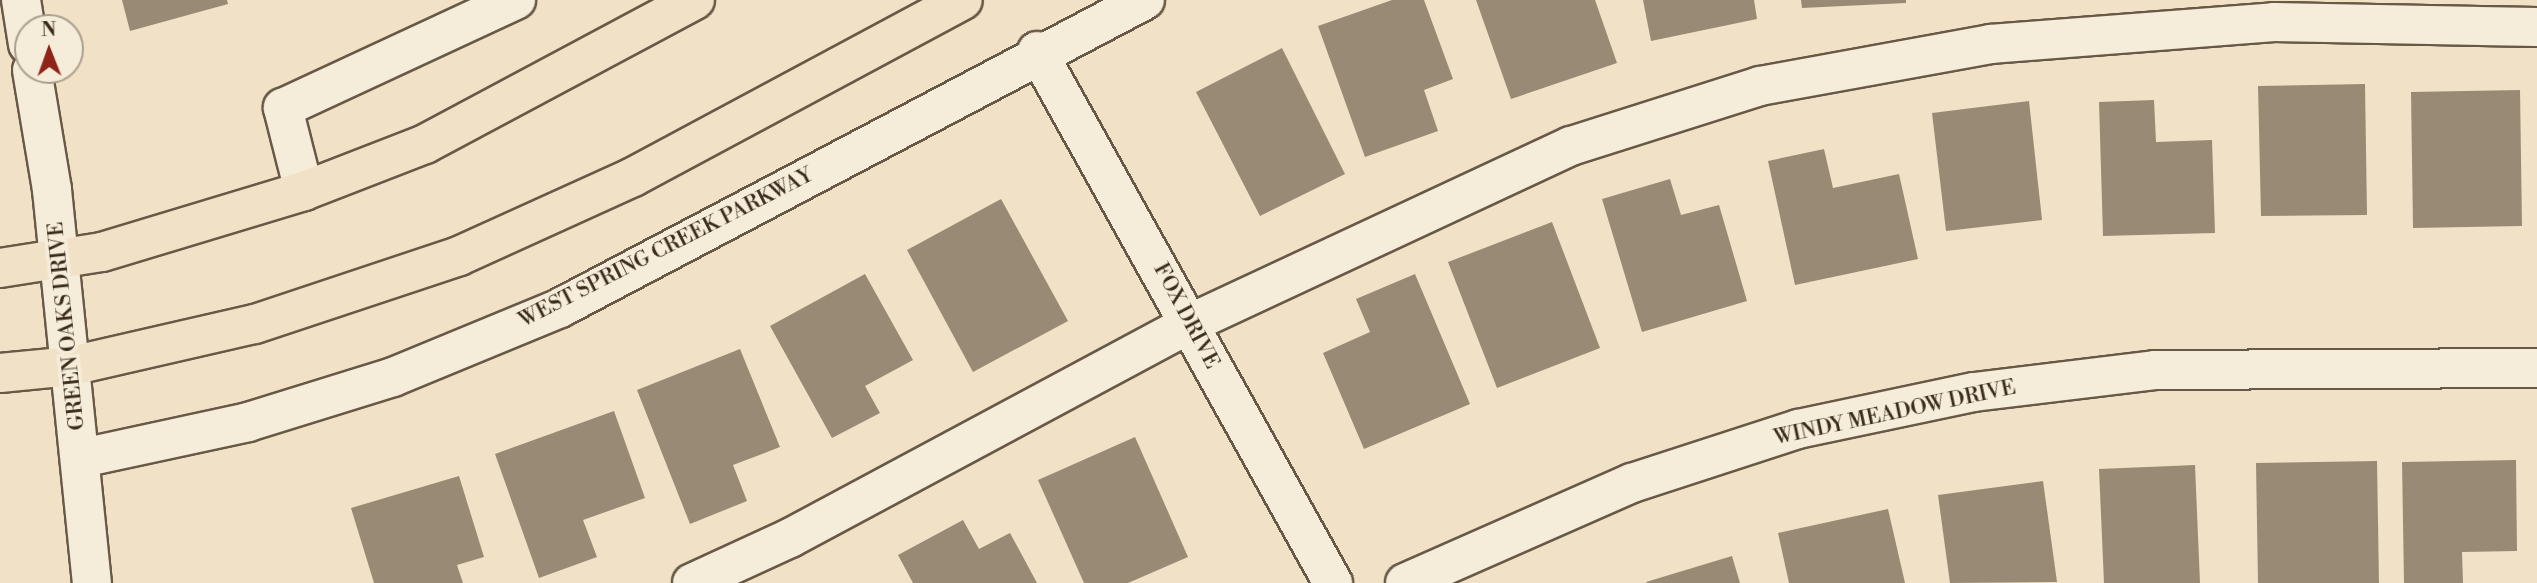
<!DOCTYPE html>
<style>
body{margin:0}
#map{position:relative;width:2537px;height:583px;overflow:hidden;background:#f1e1c6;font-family:"Libre Bodoni",serif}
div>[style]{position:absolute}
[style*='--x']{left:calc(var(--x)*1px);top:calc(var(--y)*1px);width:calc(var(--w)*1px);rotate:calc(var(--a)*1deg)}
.building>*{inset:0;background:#998a75}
.roads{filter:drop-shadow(2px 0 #685947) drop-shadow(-2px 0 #685947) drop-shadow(0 2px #685947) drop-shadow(0 -2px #685947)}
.minor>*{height:38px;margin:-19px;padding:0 19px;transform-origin:19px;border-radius:19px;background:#f6ecda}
.major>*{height:38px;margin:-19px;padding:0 19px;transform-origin:19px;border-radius:19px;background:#f1e1c6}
span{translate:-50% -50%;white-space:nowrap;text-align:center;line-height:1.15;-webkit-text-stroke:7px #f6ecda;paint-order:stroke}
.street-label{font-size:21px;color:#3a2c1d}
.north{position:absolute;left:14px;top:14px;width:70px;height:70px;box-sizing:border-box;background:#f6ecda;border:2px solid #ab9f8e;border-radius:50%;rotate:359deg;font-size:19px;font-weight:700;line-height:28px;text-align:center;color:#3a2c1d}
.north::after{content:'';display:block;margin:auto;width:24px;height:32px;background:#8f2418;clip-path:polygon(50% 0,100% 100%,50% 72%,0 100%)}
</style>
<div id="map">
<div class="building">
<i style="clip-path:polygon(122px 0,227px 0,228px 4px,130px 31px)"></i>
<i style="clip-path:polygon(1392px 0,1424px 0,1453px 79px,1424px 90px,1438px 131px,1365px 157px,1318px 26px)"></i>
<i style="clip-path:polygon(1476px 0,1595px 0,1617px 63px,1511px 99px)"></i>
<i style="clip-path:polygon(1643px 0,1754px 0,1757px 19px,1651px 41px)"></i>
<i style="clip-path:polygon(1801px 0,1906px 0,1906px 3px,1802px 8px)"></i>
<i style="clip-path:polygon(1282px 48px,1345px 174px,1260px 216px,1196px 92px)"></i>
<i style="clip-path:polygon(2365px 84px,2367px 215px,2261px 216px,2258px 86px)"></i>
<i style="clip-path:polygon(2520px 90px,2522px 226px,2413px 228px,2411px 92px)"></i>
<i style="clip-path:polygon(2154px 100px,2156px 142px,2212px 140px,2215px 233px,2103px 236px,2099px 102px)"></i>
<i style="clip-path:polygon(2029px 101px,2042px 220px,1946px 231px,1932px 113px)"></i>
<i style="clip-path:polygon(1824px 149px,1833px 188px,1899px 174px,1918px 259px,1795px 285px,1768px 161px)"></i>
<i style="clip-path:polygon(1670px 179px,1681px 215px,1719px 205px,1747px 301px,1642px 332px,1602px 199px)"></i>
<i style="clip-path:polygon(1001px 199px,1068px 321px,973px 372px,907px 250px)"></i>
<i style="clip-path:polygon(1552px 222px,1600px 348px,1497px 388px,1448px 262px)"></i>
<i style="clip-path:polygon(865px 274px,913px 360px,865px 386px,880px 413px,832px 438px,770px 326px)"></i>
<i style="clip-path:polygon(1415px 274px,1470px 404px,1364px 449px,1323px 353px,1370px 332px,1356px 299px)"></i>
<i style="clip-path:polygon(740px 349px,780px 447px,733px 465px,747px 501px,690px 524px,637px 390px)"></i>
<i style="clip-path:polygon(614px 411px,645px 498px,583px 520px,597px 557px,539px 578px,495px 454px)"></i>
<i style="clip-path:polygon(1135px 437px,1188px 557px,1128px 583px,1084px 583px,1038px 480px)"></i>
<i style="clip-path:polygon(2516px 460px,2517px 551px,2462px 552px,2463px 583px,2404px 583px,2402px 462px)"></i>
<i style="clip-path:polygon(2377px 461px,2379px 583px,2258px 583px,2256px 463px)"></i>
<i style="clip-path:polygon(2195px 465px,2200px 583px,2104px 583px,2099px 469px)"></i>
<i style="clip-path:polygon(459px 476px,484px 557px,457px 565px,463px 583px,374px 583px,351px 508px)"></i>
<i style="clip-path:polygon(2043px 481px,2057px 582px,1950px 583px,1938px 495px)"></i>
<i style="clip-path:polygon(1888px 509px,1905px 583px,1789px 583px,1778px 533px)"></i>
<i style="clip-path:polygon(963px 520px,979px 549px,1010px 533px,1037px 583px,913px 583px,898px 555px)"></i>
<i style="clip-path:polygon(1732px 556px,1740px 583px,1647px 583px,1646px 582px)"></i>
</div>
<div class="roads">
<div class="minor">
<i style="--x:21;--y:0;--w:45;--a:81"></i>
<i style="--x:1037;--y:51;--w:609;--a:60.91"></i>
<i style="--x:32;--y:70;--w:122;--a:80.5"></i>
<i style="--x:52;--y:190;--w:395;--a:84.2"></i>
<i style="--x:304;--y:191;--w:86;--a:-104.2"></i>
<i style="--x:283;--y:108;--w:257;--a:-24.9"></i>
<i style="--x:82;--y:458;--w:170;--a:-12.2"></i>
<i style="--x:248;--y:422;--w:152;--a:-17.2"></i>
<i style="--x:393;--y:377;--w:181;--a:-22.4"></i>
<i style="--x:560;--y:308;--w:661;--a:-27.77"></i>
<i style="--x:692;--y:583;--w:108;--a:-24.7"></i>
<i style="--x:790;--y:538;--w:453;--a:-28.2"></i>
<i style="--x:1189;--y:324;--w:421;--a:-25"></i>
<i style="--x:1571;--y:146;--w:198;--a:-17.6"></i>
<i style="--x:1760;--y:86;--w:234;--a:-10.3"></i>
<i style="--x:1990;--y:44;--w:285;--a:-4.4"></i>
<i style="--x:2274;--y:22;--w:263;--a:1.1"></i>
<i style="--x:1405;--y:583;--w:248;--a:-23.8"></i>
<i style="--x:1632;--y:483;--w:175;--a:-18"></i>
<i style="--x:1798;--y:429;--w:180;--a:-11.9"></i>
<i style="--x:1974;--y:392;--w:182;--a:-6.9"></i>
<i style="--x:2155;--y:370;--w:382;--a:-0.3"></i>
</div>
<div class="major">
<i style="--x:0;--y:268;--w:103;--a:-8.9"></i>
<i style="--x:102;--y:252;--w:211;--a:-16.8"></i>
<i style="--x:304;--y:191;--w:130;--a:-21.2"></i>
<i style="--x:425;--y:144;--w:306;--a:-28.1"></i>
<i style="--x:0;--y:373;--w:71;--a:-5.6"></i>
<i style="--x:71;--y:366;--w:189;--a:-12.9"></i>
<i style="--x:255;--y:324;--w:215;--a:-18.4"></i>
<i style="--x:459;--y:256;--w:191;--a:-24.4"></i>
<i style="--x:633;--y:177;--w:374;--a:-28.2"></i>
</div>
</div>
<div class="street-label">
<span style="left:666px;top:248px;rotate:-27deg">WEST SPRING CREEK PARKWAY</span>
<span style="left:1186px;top:316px;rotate:62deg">FOX DRIVE</span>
<span style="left:67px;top:326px;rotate:-96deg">GREEN OAKS DRIVE</span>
<span style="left:1895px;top:413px;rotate:-12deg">WINDY MEADOW DRIVE</span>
</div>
<div class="north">N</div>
</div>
